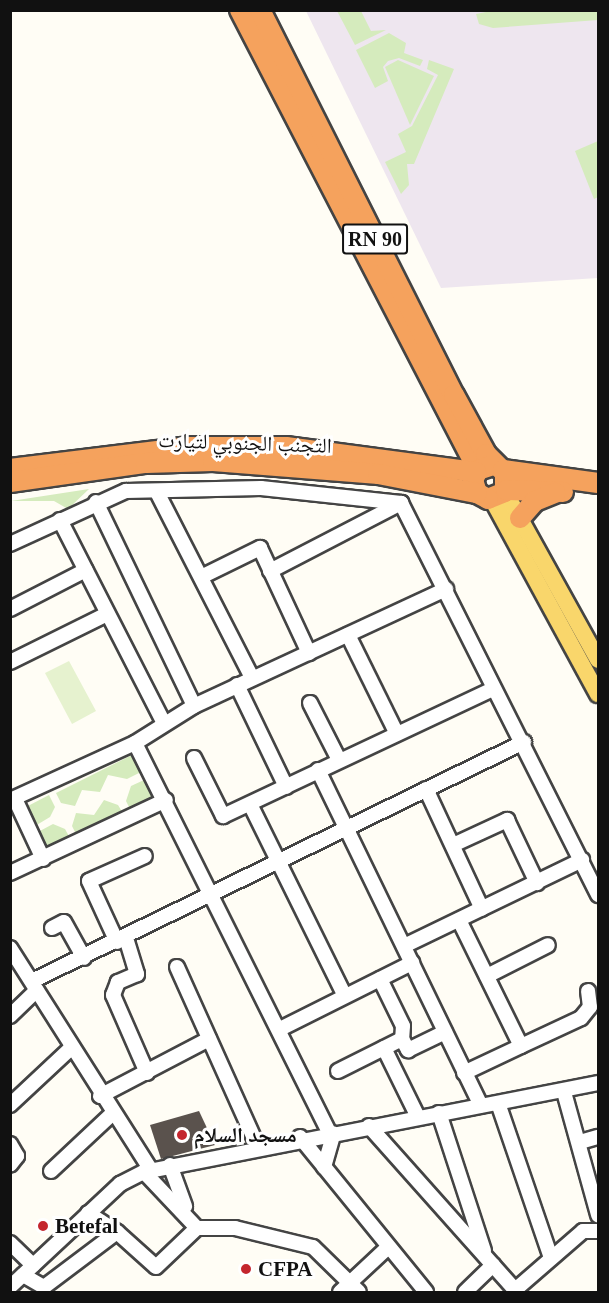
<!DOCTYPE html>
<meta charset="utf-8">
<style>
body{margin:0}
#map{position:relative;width:609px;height:1303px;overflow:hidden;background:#fffdf5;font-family:"Times New Roman","Noto Naskh Arabic",serif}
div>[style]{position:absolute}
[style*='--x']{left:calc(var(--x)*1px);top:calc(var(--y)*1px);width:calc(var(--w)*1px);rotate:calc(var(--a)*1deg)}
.industrial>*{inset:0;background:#eee6ef}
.green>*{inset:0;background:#d5ebbd}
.pitch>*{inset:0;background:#e6f2cf}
.building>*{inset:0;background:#5a524d}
.roads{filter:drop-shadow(2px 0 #444) drop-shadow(-2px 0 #444) drop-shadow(0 2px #444) drop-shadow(0 -2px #444)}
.minor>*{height:14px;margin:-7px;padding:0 7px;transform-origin:7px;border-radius:7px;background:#fff}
.major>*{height:16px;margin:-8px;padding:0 8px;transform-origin:8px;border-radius:8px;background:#f9d66b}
.highway>*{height:20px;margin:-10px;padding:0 10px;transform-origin:10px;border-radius:10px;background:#f5a25d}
.dots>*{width:16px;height:16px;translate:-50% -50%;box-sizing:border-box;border:3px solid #fff;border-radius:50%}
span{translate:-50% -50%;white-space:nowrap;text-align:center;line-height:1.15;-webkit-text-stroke:6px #fff;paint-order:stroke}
.shield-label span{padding:2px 4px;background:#fff;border:2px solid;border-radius:4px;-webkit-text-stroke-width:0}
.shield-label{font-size:20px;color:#111;font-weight:700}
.street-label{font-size:21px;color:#111}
.poi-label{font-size:21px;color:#111;font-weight:700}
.left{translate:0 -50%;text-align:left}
.frame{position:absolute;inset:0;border:12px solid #111;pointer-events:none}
</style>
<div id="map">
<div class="industrial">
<i style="clip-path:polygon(306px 11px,598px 11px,598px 278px,441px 288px)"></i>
</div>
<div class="green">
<i style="clip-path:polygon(337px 11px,361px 11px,371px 31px,386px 30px,355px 45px)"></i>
<i style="clip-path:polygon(491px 11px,598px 11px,598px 20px,493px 28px,479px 24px,476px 14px)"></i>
<i style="clip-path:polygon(389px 33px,406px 43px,404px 53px,423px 60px,420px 66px,399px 58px,388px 61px,383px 67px,388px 81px,375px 88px,356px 50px)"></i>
<i style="clip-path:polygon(398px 60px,434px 76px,410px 125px,385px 67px)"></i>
<i style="clip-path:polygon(429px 60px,454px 69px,414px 164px,407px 164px,409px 185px,401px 194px,385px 162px,406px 152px,398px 134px,412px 126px,438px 75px,427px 69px)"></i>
<i style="clip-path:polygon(598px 141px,598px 197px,594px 199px,575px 151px)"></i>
<i style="clip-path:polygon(89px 489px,68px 509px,54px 501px,11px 501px)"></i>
<i style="clip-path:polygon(132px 755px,141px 772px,127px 779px,108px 775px,100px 792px,82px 790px,75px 806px,61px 803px,56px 793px)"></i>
<i style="clip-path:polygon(144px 780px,155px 800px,131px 811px,126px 801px,131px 786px)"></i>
<i style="clip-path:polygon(49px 795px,55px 807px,50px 817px,35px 826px,26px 807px)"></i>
<i style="clip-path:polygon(104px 800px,118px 805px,124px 815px,78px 838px,72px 826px,76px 813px,94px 815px)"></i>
<i style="clip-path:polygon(53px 824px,65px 829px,71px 840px,47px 851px,38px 832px)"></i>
</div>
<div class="pitch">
<i style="clip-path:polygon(69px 661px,96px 711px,72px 724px,45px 673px)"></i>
</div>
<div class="building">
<i style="clip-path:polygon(199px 1111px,215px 1145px,161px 1159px,150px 1125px)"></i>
</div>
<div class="roads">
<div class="minor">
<i style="--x:158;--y:494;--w:207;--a:62.9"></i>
<i style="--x:96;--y:502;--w:226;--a:64.3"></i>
<i style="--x:60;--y:520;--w:226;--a:62.9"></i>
<i style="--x:10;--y:544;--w:128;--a:-24.6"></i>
<i style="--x:126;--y:491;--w:135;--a:-1.3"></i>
<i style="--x:261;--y:488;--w:141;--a:6.1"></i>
<i style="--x:270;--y:571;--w:148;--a:-27.4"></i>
<i style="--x:401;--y:503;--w:439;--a:63.3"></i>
<i style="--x:201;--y:577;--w:66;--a:-26.2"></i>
<i style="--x:260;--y:548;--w:116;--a:65"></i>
<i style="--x:10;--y:609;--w:85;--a:-27.2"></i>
<i style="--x:348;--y:635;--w:110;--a:63.7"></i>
<i style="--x:10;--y:662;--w:108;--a:-26.3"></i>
<i style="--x:237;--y:685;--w:113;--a:64.3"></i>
<i style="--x:310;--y:703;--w:64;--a:63"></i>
<i style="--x:135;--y:743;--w:437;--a:63.5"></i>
<i style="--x:194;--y:758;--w:65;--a:63.4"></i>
<i style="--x:223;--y:816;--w:296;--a:-25.2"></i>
<i style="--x:318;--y:770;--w:373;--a:64.1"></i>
<i style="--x:426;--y:789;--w:132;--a:65"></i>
<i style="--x:10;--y:800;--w:137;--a:-24.5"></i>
<i style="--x:135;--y:743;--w:70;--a:-32.1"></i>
<i style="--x:194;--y:706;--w:278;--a:-24.9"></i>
<i style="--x:16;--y:801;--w:64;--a:65"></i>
<i style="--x:250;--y:804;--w:214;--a:63.7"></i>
<i style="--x:453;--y:845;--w:60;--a:-24.8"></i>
<i style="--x:507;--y:820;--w:70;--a:64.5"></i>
<i style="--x:10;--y:873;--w:172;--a:-25.1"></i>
<i style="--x:459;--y:920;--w:140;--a:63.8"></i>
<i style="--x:521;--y:1046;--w:63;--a:154.7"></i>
<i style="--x:52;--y:928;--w:13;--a:-27"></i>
<i style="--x:64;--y:922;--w:41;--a:60.9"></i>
<i style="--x:126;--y:938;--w:38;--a:73"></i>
<i style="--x:137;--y:974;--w:21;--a:157"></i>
<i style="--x:118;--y:982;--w:14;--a:111"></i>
<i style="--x:113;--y:995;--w:85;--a:66.4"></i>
<i style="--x:117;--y:942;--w:67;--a:-114.7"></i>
<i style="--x:89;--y:881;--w:61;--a:-24.1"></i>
<i style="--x:404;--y:946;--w:198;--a:-25.8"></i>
<i style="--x:10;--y:948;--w:263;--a:57.6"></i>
<i style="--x:177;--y:967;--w:197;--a:65.8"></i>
<i style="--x:487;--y:976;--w:68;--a:-26.9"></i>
<i style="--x:380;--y:979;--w:52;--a:63.9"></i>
<i style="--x:403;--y:1026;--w:13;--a:94"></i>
<i style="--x:32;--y:981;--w:547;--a:-25.91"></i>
<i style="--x:10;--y:1016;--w:37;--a:-44"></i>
<i style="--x:280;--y:1029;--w:148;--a:-26.6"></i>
<i style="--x:521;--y:1046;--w:66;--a:-25"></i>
<i style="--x:581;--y:1018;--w:14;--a:-51"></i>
<i style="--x:590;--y:1007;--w:16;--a:-97"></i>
<i style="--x:384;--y:1048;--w:77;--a:63.8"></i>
<i style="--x:338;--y:1071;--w:72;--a:-26.6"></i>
<i style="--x:402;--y:1039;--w:13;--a:61"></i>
<i style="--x:408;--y:1050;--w:41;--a:-25.9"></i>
<i style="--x:564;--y:1092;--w:128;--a:74.5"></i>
<i style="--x:100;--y:1096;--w:123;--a:-27.6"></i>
<i style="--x:498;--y:1103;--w:164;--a:71.1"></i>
<i style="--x:10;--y:1105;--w:83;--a:-43.1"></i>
<i style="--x:439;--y:1113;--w:145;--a:71.9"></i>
<i style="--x:369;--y:1126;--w:222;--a:48.3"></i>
<i style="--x:300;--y:1137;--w:200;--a:50.9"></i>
<i style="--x:580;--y:1142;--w:19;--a:-16"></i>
<i style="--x:10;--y:1144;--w:14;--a:60"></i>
<i style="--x:17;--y:1156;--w:11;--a:128"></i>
<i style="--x:170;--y:1165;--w:44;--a:69.9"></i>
<i style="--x:324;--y:1167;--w:35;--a:-74"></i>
<i style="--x:51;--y:1171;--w:85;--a:-43.1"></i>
<i style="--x:144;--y:1172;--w:77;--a:46.6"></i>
<i style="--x:197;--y:1228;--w:38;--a:0"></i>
<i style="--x:235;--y:1228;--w:80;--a:13.7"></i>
<i style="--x:313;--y:1247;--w:64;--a:44.4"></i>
<i style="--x:88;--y:1213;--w:35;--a:33"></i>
<i style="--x:10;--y:1243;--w:32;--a:44"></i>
<i style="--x:23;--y:1275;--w:24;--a:30"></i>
<i style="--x:44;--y:1287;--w:91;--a:-37"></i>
<i style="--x:117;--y:1232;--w:52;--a:41.9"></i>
<i style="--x:156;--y:1267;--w:57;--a:-43.6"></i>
<i style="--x:10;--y:1287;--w:151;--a:-43.1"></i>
<i style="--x:120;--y:1184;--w:27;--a:-27"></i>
<i style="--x:144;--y:1172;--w:463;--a:-11.1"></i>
<i style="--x:515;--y:1290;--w:90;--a:-40.9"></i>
<i style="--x:583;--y:1231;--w:15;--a:0"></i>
<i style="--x:340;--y:1292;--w:64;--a:-43.1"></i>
<i style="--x:465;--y:1292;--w:39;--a:-44"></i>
</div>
<div class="major">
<i style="--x:505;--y:492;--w:192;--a:61"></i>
<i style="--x:492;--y:499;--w:222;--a:61.5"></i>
</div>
<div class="highway">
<i style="--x:240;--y:10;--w:518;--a:62.64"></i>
<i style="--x:260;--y:10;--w:431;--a:63.3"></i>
<i style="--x:454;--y:395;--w:67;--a:61.5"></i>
<i style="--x:486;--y:454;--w:27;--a:45"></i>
<i style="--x:505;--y:473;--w:19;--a:90"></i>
<i style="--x:505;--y:492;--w:18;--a:158"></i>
<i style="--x:488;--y:499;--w:13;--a:-151"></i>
<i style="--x:477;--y:493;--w:14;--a:-107"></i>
<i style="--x:473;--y:480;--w:11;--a:-63"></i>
<i style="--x:478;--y:470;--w:16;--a:-18"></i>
<i style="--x:10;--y:469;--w:181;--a:-7"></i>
<i style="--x:190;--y:447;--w:96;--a:0"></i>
<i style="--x:286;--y:447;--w:192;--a:7.5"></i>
<i style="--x:503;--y:470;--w:96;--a:7.8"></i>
<i style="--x:10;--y:482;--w:137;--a:-8"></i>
<i style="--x:146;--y:463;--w:67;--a:-1.7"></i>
<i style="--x:213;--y:461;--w:166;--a:4.5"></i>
<i style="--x:378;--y:474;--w:101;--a:10.9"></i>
<i style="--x:506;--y:490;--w:57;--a:2"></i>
<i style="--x:520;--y:518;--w:23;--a:-49"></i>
<i style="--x:535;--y:501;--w:22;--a:-22"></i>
</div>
</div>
<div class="dots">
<i style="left:182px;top:1135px;background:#c4262e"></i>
<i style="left:43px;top:1226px;background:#c4262e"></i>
<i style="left:246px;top:1269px;background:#c4262e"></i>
</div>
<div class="shield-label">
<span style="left:375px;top:239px">RN 90</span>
</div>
<div class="street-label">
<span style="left:245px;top:443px;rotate:2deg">التجنب الجنوبي لتيارت</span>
</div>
<div class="poi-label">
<span class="left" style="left:194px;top:1135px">مسجد السلام</span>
<span class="left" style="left:55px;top:1226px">Betefal</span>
<span class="left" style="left:258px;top:1269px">CFPA</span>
</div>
<div class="frame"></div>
</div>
